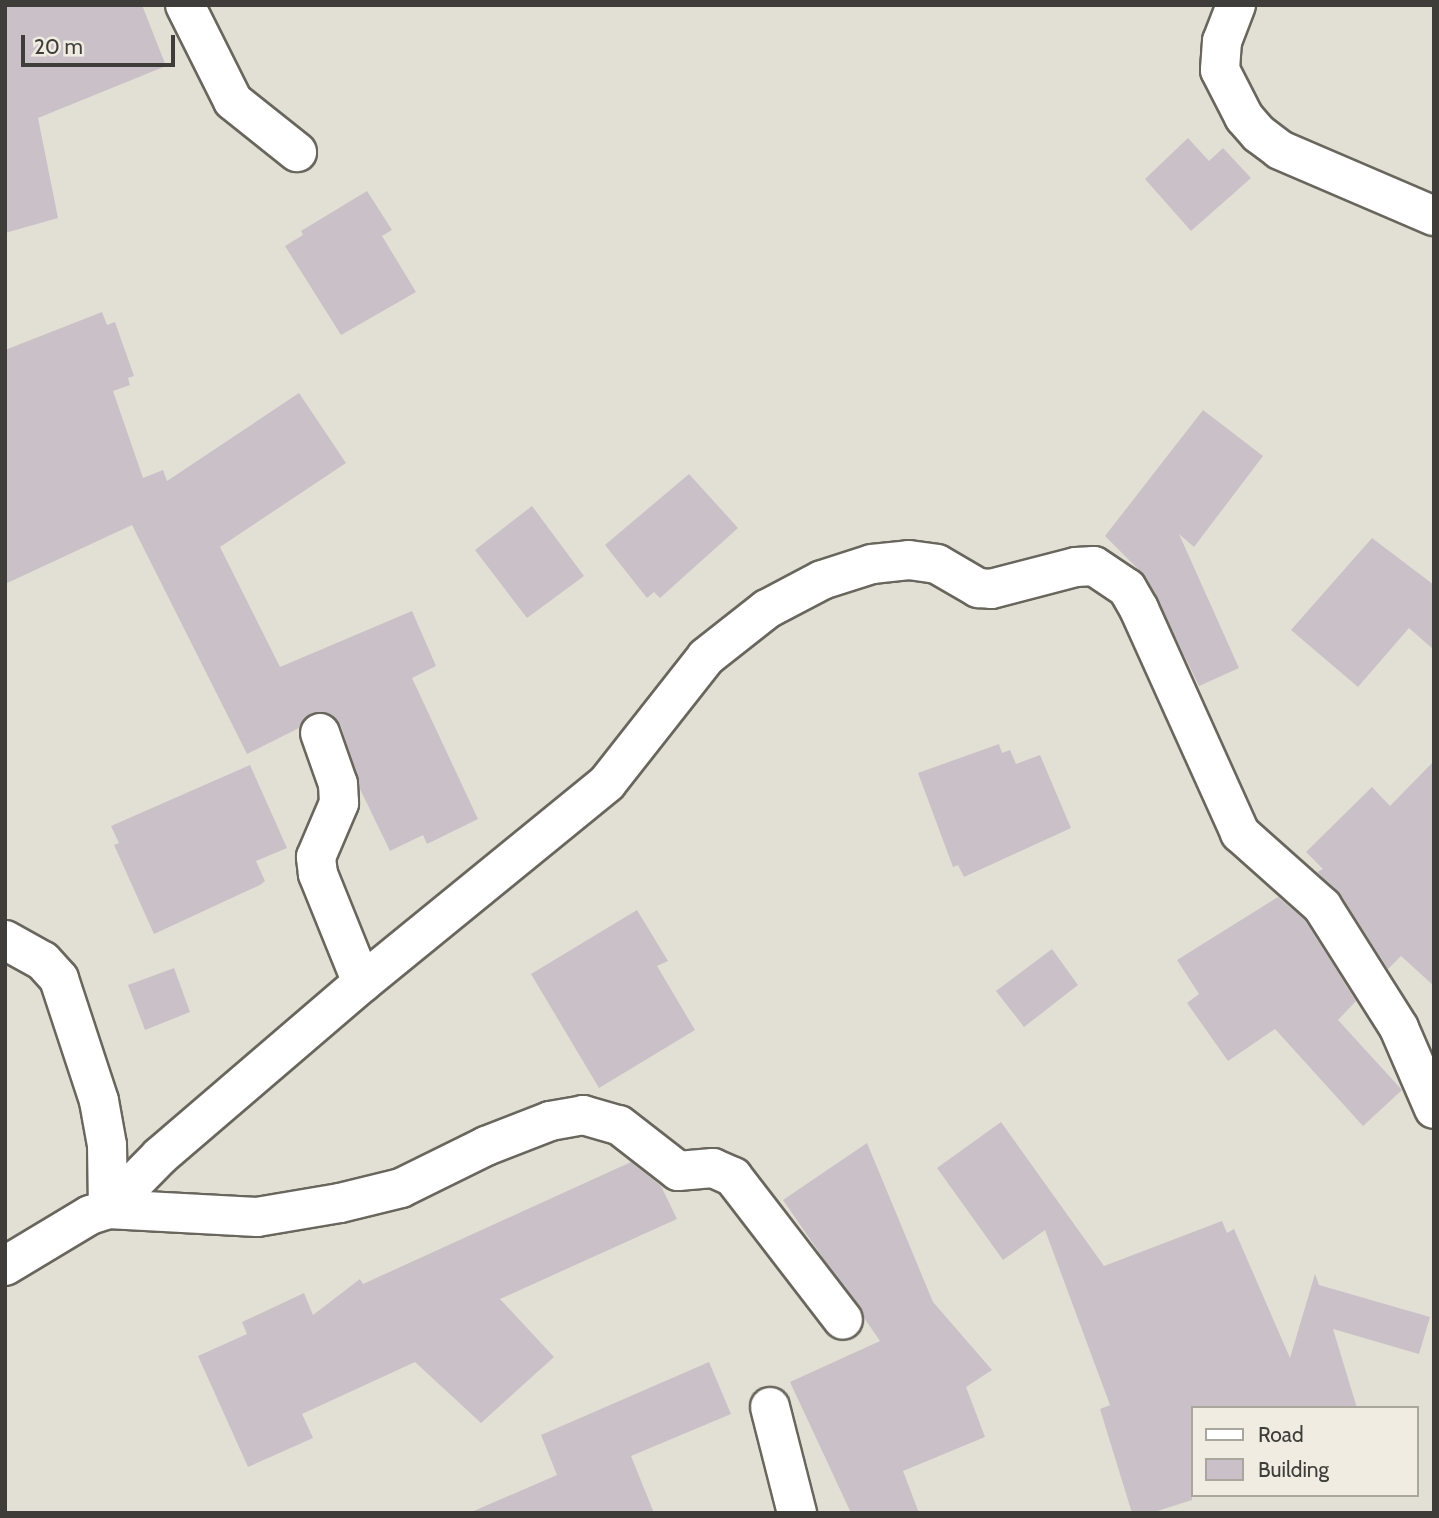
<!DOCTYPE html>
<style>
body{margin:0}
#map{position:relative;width:1439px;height:1518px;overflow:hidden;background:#e2dfd5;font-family:Cabin,sans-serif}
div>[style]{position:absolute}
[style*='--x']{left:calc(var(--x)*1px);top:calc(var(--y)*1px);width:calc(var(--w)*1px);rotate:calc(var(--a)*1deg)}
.building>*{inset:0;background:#cac1c8}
.roads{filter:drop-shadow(2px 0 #69665d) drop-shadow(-2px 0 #69665d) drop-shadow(0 2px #69665d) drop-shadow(0 -2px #69665d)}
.minor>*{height:38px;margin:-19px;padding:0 19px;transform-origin:19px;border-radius:19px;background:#fff}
span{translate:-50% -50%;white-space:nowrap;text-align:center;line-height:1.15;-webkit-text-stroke:5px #f0ece2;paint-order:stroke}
.frame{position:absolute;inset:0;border:7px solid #3e3d39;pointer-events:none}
.legend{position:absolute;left:1191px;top:1406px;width:228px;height:91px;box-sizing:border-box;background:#f0ece2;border:2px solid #a9a69e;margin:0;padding:9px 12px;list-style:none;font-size:21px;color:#3e3d39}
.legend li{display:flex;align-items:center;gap:14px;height:35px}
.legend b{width:35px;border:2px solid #a9a69e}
.scale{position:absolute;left:21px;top:35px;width:154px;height:32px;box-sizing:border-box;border:4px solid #3e3d39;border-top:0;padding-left:9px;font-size:21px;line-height:24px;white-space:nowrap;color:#3e3d39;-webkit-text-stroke:5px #f0ece2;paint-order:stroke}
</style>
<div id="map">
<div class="building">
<i style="clip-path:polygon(5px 5px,142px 5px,166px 66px,38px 118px,58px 218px,5px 233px)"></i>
<i style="clip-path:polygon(1188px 138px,1209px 161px,1223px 148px,1251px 178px,1191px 231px,1145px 179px)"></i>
<i style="clip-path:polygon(367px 191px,392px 230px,382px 236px,416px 292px,341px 335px,285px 246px,303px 235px,301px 231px)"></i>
<i style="clip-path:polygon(102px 312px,107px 325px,115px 322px,134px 376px,128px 378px,130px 385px,113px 391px,143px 478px,163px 470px,167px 481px,299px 393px,346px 463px,220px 547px,280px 667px,412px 611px,436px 666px,412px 678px,478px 819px,427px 844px,423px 835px,390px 851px,360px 789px,341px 726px,325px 712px,312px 713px,299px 728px,247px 754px,132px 525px,5px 584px,5px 350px)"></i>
<i style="clip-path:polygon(1203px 410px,1263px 456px,1194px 547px,1179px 534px,1239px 668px,1199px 686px,1146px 577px,1105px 536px)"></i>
<i style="clip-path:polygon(689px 474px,738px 528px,660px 598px,654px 592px,647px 598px,605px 545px)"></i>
<i style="clip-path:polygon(532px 506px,584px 576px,527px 618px,475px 550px)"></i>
<i style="clip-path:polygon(1372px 538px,1434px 585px,1434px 650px,1409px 628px,1358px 687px,1291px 630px)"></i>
<i style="clip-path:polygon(999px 744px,1002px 753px,1010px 750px,1016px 764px,1040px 755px,1071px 828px,964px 877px,958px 865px,953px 867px,918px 773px)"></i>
<i style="clip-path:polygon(1434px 761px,1434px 986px,1401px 956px,1388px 969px,1340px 894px,1317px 872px,1323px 869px,1306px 852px,1372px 787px,1390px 806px)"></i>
<i style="clip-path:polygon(250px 765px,287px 848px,256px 861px,265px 881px,260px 885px,154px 934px,114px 845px,119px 843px,111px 826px)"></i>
<i style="clip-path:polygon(1278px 897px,1305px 920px,1356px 1001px,1338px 1020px,1402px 1090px,1363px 1126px,1275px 1029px,1228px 1061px,1187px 1003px,1199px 994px,1177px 960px)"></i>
<i style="clip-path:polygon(637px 910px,668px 961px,657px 966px,695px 1030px,599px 1088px,531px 974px)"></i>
<i style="clip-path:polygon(1052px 949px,1078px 985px,1024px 1027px,996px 991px)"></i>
<i style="clip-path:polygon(174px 968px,190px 1012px,145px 1030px,128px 985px)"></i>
<i style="clip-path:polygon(1001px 1122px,1104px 1266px,1222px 1221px,1227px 1233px,1234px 1229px,1290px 1358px,1315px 1274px,1319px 1285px,1430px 1317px,1419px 1354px,1333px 1329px,1357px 1408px,1192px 1408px,1192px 1500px,1151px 1513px,1132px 1513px,1100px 1409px,1110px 1405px,1045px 1230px,1003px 1260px,937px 1168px)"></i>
<i style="clip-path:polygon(867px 1143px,933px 1302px,992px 1370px,966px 1387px,985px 1437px,903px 1471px,919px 1513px,851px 1513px,790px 1382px,880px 1341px,783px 1200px)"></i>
<i style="clip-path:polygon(631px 1162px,661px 1186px,677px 1219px,500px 1299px,554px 1357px,481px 1423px,415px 1362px,302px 1414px,313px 1438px,248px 1467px,198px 1356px,247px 1334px,242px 1322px,304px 1293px,313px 1315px,360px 1279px,363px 1284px)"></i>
<i style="clip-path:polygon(709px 1362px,731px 1414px,631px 1456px,654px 1513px,469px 1513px,557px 1475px,541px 1435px)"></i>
</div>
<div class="roads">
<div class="minor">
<i style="--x:185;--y:5;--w:107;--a:63.4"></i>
<i style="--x:233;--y:101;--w:82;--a:38.6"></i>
<i style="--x:1236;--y:5;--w:39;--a:111"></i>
<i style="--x:1222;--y:41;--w:29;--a:94"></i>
<i style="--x:1220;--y:70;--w:53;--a:62.9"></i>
<i style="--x:1244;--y:117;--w:23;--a:49"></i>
<i style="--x:1259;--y:134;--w:26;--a:37"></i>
<i style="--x:1280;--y:150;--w:168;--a:23.2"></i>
<i style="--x:5;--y:940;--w:43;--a:28.9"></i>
<i style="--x:43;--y:961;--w:24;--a:48"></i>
<i style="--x:59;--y:979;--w:128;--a:71.8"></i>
<i style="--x:99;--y:1101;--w:45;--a:79.7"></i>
<i style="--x:107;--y:1145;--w:64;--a:89.1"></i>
<i style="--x:362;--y:983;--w:316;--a:-39.2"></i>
<i style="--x:607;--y:783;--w:160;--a:-51.8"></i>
<i style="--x:706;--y:657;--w:78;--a:-38.2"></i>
<i style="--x:767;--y:609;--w:62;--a:-27.8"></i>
<i style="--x:822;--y:580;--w:52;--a:-17.7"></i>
<i style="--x:872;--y:564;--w:37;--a:-6"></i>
<i style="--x:909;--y:560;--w:28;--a:8"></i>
<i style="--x:937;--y:564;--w:48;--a:30.3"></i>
<i style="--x:978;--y:588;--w:13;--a:4"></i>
<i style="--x:991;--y:589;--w:88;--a:-14.5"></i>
<i style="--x:1076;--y:567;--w:18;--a:-3"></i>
<i style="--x:1094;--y:566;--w:40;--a:34"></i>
<i style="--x:1127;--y:588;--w:24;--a:60"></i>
<i style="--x:1139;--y:609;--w:246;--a:65.7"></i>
<i style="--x:1240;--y:833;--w:110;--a:41.7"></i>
<i style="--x:1322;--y:906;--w:144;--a:57.7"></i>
<i style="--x:1399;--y:1028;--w:88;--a:66.6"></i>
<i style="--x:108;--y:1209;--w:74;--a:-45.5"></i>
<i style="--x:160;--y:1156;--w:266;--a:-40.6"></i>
<i style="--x:362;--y:983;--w:118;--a:-112"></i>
<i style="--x:318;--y:874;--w:17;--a:-97"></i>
<i style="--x:316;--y:857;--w:59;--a:-66.9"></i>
<i style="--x:339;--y:803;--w:19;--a:-93"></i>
<i style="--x:338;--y:784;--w:54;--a:-109.4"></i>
<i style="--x:5;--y:1266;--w:99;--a:-31"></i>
<i style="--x:90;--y:1215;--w:19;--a:-18"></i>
<i style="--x:108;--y:1209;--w:149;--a:3.1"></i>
<i style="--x:257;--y:1217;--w:84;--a:-9.6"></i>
<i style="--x:340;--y:1203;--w:63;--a:-13.8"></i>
<i style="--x:401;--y:1188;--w:95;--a:-26.3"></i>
<i style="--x:486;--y:1146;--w:69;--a:-21.3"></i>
<i style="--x:550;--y:1121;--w:34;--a:-10"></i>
<i style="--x:583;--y:1115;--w:37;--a:16"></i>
<i style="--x:619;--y:1125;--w:75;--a:37.9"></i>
<i style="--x:678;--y:1171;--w:35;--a:-5"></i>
<i style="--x:713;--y:1168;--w:22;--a:24"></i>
<i style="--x:733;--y:1177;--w:180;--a:52.4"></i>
<i style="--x:770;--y:1407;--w:109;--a:75.7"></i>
</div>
</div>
<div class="frame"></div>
<ul class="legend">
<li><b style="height:9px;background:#fff"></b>Road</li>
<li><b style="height:19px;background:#cac1c8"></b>Building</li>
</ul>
<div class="scale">20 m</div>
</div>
